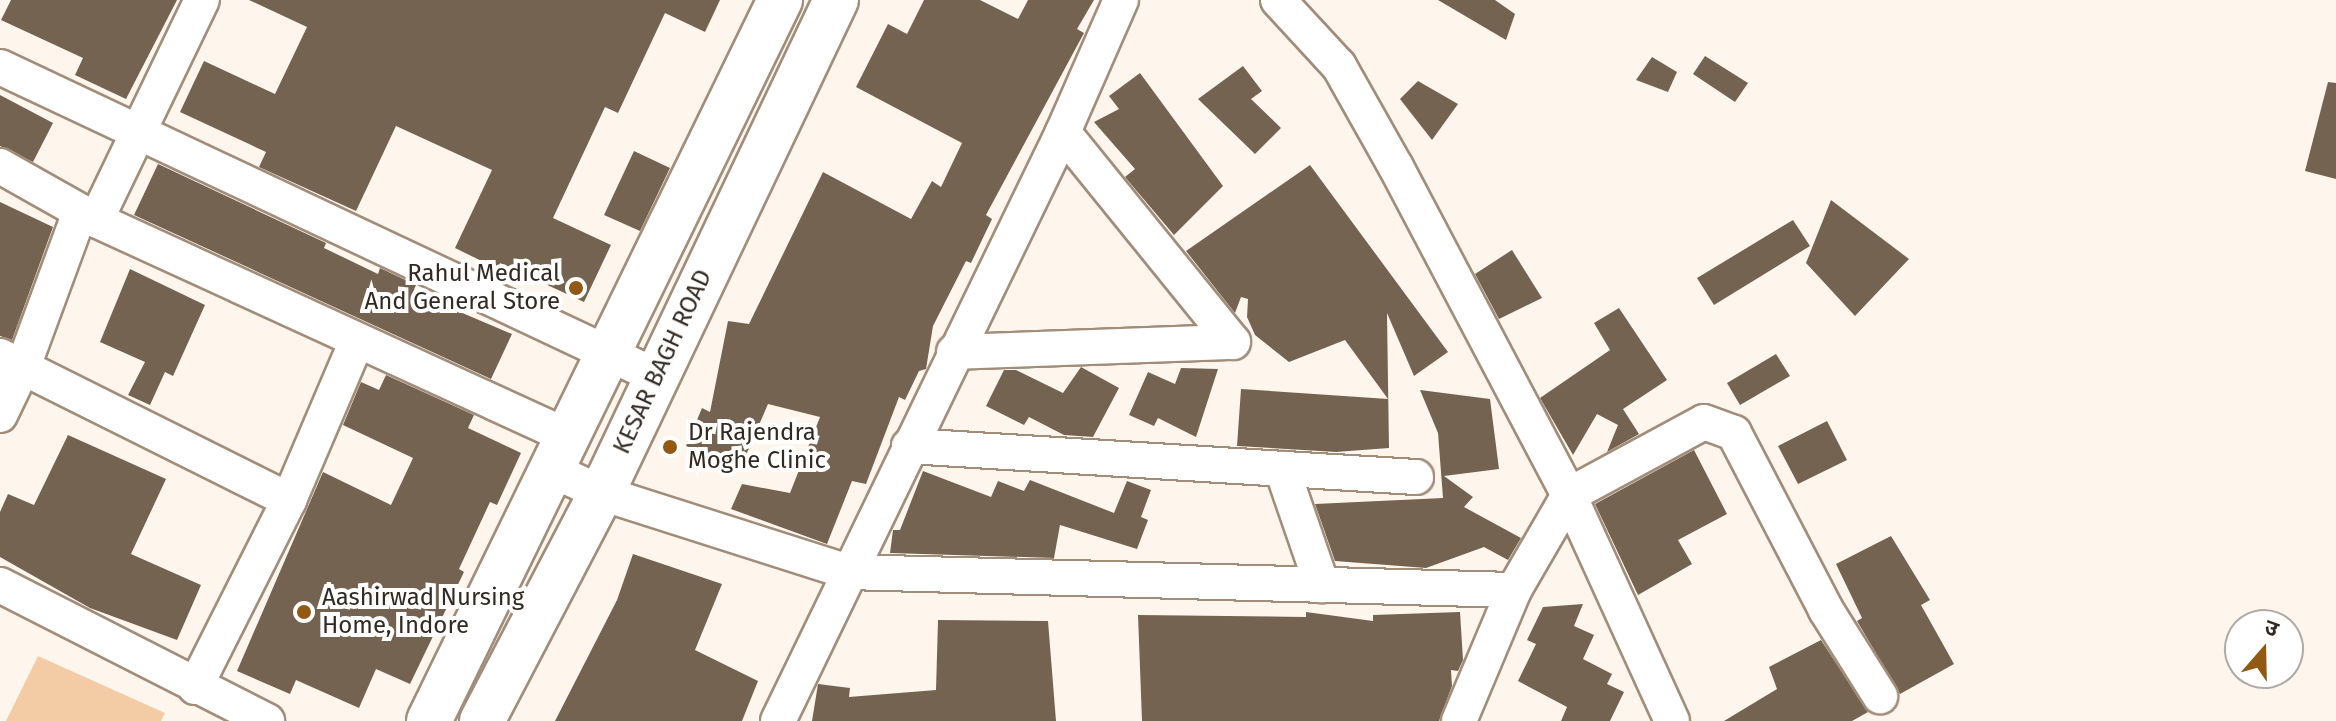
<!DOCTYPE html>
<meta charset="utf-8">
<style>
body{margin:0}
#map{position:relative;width:2336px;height:721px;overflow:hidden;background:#fef6ed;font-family:"Fira Sans","Noto Sans Devanagari",sans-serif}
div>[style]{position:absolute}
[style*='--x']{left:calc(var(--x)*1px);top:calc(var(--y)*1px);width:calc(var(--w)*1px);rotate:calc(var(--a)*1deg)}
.green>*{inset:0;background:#f3cca5}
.building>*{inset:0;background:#756351}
.roads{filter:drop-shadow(2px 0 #a18d7a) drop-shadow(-2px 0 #a18d7a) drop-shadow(0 2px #a18d7a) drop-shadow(0 -2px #a18d7a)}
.street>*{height:34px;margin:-17px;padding:0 17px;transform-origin:17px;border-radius:17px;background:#fff}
.secondary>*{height:44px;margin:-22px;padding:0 22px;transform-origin:22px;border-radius:22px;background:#fff}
.dots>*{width:22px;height:22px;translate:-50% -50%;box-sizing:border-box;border:4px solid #fff;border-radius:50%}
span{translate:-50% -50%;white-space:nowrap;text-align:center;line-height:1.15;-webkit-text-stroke:8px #fff;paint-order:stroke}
.poi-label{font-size:24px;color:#322a22}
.right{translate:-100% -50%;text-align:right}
.left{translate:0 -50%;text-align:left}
.street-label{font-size:24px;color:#322a22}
.north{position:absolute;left:2224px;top:609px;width:80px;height:80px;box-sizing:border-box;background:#fff;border:2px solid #adaaa7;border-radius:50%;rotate:20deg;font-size:22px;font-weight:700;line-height:32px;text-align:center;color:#322a22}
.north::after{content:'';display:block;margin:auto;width:28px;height:36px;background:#915911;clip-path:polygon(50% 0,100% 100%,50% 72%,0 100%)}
</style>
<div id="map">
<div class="green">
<i style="clip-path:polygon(38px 656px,165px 713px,161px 721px,6px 721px)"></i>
</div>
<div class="building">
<i style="clip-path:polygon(11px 0,177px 0,126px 99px,75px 75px,83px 58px,1px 20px)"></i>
<i style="clip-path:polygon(249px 0,720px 0,705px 32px,665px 13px,618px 113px,605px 107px,553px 218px,611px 245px,584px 302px,500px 263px,498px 269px,455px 248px,492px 170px,396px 126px,356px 211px,259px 167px,266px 152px,180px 112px,204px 61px,275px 94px,307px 27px)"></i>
<i style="clip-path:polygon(924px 0,980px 0,1018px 19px,1028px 0,1094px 0,1077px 29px,1084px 33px,986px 215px,992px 219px,971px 263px,966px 261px,933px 326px,926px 369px,919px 371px,905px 400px,899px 397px,866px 484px,852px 481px,827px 544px,731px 509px,742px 484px,790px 493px,820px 417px,768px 404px,740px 469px,686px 446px,702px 408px,710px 412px,728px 321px,749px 324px,823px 172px,911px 219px,932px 181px,941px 187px,962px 143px,856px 87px,888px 24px,907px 34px)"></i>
<i style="clip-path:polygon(1438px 0,1495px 0,1515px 14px,1506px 40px)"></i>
<i style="clip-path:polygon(1705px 56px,1748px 83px,1735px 102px,1693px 74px)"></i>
<i style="clip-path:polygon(1652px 57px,1677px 72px,1668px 92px,1636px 80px)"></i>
<i style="clip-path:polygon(1243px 66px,1262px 91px,1251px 99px,1281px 128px,1255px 154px,1198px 99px)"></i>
<i style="clip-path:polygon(1140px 73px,1223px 186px,1174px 235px,1125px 177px,1135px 169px,1094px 122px,1119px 109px,1109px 96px)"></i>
<i style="clip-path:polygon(1418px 81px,1458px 104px,1432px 140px,1400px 99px)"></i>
<i style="clip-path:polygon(2328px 82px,2336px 83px,2336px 179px,2305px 171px)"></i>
<i style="clip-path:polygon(0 95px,53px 123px,33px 162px,0 146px)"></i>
<i style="clip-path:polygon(634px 151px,670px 168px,640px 231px,604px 215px)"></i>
<i style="clip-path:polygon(158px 164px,326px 243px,324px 248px,378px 274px,380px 268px,416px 285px,413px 292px,512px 334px,491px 379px,134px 215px)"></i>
<i style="clip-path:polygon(1310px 165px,1448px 352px,1414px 376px,1387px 313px,1389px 448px,1336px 452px,1237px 446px,1241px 389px,1388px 399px,1345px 340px,1289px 362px,1255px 335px,1247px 317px,1248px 299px,1241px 297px,1235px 313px,1186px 251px)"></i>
<i style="clip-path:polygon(1831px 200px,1909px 259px,1855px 316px,1806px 263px)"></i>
<i style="clip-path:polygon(0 202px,53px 227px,12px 340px,0 336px)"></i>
<i style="clip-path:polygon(1793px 220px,1810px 246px,1714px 305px,1697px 278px)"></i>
<i style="clip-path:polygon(1512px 250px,1542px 298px,1499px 319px,1475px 274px)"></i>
<i style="clip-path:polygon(130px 269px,205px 305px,173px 376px,165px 372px,150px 405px,128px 395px,145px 362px,100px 342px)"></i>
<i style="clip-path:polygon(1619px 308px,1667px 380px,1623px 409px,1639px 434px,1607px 452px,1618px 425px,1597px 414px,1573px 455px,1540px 398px,1610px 350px,1594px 323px)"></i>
<i style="clip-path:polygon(1776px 354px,1790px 376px,1740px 405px,1727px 383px)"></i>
<i style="clip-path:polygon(1081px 367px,1119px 388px,1093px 437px,1064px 435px,1029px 417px,1024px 425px,986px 406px,1004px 370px,1016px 370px,1063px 393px)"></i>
<i style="clip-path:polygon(1181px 368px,1218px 369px,1196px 437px,1158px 418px,1154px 426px,1129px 415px,1148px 372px,1175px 384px)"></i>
<i style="clip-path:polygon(386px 375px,474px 415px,468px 428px,521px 453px,497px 505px,490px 502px,459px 569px,464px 572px,410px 684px,376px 669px,359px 708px,296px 680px,290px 694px,237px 671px,323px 472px,391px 505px,413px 458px,343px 425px,361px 382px,379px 390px)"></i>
<i style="clip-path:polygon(1420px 390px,1490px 399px,1499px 469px,1444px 476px,1473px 497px,1464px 507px,1521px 538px,1508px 560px,1484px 547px,1426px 568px,1335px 561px,1315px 504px,1443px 498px,1438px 433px)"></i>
<i style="clip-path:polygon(1827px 421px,1847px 460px,1798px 484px,1778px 446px)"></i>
<i style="clip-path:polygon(68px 435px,166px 479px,131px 554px,201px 585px,177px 640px,90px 608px,0 557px,0 512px,8px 494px,34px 505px)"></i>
<i style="clip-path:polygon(1694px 450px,1727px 514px,1678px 540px,1692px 564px,1638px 595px,1595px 504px)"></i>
<i style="clip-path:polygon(923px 471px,991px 497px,998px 481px,1024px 491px,1030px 480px,1114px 513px,1127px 481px,1151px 490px,1141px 517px,1148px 520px,1137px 549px,1060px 525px,1054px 558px,890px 553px,893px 530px,900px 530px)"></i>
<i style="clip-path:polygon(1891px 536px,1930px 600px,1921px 605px,1954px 664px,1900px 694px,1857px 621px,1862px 618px,1836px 564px)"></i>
<i style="clip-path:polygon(633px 554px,722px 584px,695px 650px,758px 681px,742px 721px,555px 721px,617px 600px)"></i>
<i style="clip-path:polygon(1583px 604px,1574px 626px,1594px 635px,1583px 659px,1612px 674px,1607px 684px,1624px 692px,1610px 721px,1561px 721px,1567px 707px,1518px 681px,1536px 644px,1527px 640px,1543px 607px)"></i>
<i style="clip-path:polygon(1306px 612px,1373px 621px,1373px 615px,1460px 612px,1463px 660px,1458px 671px,1451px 670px,1452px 686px,1439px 721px,1142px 721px,1138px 615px,1306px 617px)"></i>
<i style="clip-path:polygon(938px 620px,1048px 621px,1056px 721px,812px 721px,818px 684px,850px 688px,849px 697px,936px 690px)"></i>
<i style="clip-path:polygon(1821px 640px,1868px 712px,1852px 721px,1724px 721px,1777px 689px,1769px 667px)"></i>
</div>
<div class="roads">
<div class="street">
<i style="--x:1278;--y:0;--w:90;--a:47.3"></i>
<i style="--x:1339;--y:66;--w:116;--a:60.6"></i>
<i style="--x:1396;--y:167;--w:371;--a:62.2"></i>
<i style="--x:1569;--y:495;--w:248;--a:65.5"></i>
<i style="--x:0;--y:67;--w:725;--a:25.22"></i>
<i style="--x:0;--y:166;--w:110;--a:29.4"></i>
<i style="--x:96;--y:220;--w:520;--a:24.64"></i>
<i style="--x:96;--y:220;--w:244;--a:-64.3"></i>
<i style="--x:954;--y:352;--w:279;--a:-2.1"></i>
<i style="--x:1233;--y:342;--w:270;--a:-129"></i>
<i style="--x:0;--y:356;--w:323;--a:26.5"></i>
<i style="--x:0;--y:415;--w:53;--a:-64.4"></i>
<i style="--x:23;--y:367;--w:165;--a:-69.8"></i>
<i style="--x:909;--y:446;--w:508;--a:3.5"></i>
<i style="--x:1282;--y:469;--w:123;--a:71"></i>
<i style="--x:552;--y:470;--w:54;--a:25.1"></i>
<i style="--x:601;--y:493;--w:259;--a:17.7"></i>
<i style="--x:848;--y:572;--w:666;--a:1.55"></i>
<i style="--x:0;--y:585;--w:300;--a:27"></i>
<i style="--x:195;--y:687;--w:209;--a:-63.3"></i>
<i style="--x:289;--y:500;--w:171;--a:-66.9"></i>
<i style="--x:778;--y:721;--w:654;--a:-64.18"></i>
<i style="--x:1063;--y:132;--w:144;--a:-66.3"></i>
<i style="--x:1459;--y:721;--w:142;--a:-67.2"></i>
<i style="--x:1514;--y:590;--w:110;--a:-59.9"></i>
<i style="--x:1569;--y:495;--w:153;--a:-28.4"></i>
<i style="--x:1704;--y:422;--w:32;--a:20"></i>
<i style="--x:1734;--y:433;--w:199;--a:62.5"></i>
<i style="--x:1826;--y:610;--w:102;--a:57.9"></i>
</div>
<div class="secondary">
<i style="--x:429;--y:721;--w:802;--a:-64.04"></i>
<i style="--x:482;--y:721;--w:274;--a:-62.4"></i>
<i style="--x:609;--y:478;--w:529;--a:-64.6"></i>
</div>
</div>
<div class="dots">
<i style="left:576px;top:288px;background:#915911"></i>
<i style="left:670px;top:447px;background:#915911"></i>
<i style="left:304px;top:612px;background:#915911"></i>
</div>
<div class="poi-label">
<span class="right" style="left:560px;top:288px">Rahul Medical<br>And General Store</span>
<span class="left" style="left:688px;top:447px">Dr Rajendra<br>Moghe Clinic</span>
<span class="left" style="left:322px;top:612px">Aashirwad Nursing<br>Home, Indore</span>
</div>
<div class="street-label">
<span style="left:663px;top:362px;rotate:-65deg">KESAR BAGH ROAD</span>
</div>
<div class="north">उ</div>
</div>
